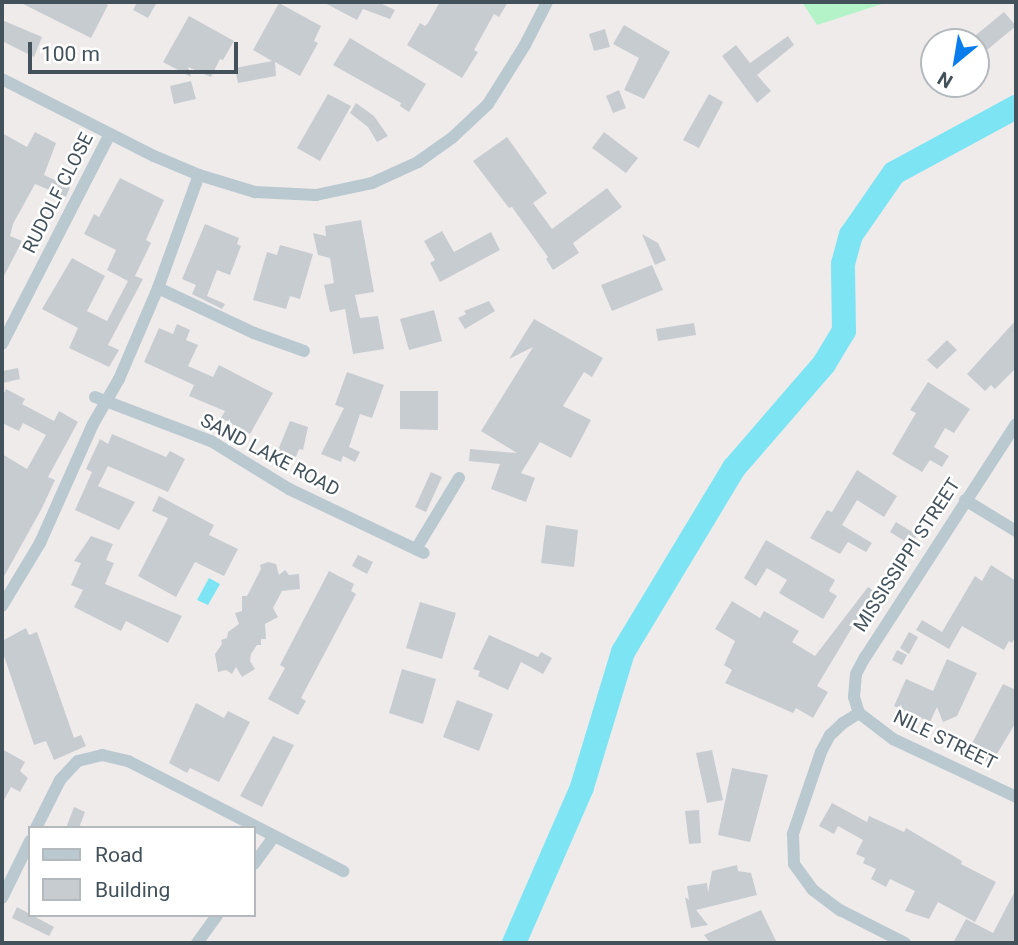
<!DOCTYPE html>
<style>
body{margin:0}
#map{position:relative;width:1018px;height:945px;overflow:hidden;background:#efebeb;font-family:Roboto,sans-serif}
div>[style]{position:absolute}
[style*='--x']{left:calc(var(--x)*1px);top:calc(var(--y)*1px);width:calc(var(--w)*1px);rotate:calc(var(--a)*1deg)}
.green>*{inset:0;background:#b4f2c7}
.water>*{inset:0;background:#7de4f3}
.river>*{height:24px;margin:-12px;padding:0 12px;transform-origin:12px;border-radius:12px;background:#7de4f3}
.building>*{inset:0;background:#c7ccd1}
.street>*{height:12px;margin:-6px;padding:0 6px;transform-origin:6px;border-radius:6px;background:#bac8d0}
span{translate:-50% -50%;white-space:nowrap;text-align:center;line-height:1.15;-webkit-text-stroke:5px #fff;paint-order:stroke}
.street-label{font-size:19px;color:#42515a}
.frame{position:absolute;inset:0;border:4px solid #42515a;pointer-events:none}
.legend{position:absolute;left:28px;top:826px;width:228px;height:91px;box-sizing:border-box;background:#fff;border:2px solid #b3b9bd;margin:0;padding:9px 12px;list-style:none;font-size:21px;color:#42515a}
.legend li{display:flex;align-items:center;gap:14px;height:35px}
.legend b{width:35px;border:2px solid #b3b9bd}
.north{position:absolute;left:920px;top:28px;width:70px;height:70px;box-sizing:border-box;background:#fff;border:2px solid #b3b9bd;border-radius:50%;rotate:210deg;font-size:19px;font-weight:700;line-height:28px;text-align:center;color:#42515a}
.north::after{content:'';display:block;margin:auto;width:24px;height:32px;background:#097deb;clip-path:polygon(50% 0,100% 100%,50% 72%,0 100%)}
.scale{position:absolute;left:28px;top:42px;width:210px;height:32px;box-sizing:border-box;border:4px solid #42515a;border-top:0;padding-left:9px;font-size:21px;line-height:24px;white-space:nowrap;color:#42515a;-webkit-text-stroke:5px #fff;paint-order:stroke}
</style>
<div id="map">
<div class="green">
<i style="clip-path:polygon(802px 2px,888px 2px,817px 25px)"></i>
</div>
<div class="water">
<i style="clip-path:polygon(209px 578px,220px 584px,208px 605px,197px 600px)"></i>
</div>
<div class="river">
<i style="--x:514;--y:943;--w:170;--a:-66.4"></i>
<i style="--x:582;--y:787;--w:141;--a:-73.1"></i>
<i style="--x:623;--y:652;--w:215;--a:-58.9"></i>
<i style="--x:734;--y:468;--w:138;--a:-49.1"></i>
<i style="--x:824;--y:364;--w:39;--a:-59"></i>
<i style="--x:844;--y:331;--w:67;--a:-90.9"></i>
<i style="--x:843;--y:264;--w:30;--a:-75"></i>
<i style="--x:851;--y:235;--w:75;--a:-55.3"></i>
<i style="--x:894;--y:173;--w:139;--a:-28.4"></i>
</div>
<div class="building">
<i style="clip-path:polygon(19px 2px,102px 2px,108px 5px,91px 38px)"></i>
<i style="clip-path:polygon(137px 2px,157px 2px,148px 18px,133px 10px)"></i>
<i style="clip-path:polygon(323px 2px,378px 2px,395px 10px,390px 19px,363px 9px,357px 20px)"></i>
<i style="clip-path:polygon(440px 2px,508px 2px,499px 17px,494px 14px,474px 50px,478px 52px,462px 78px,407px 45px,420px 23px,425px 26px,428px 23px)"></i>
<i style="clip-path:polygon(279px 3px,321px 26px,314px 41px,318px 43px,300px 76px,275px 62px,276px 76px,238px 83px,235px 68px,272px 61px,253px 50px)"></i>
<i style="clip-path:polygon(1004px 12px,1016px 26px,976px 59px,976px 35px)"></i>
<i style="clip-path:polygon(189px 16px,234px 41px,223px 60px,220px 59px,211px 77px,188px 67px,191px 77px,163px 62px)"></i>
<i style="clip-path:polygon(2px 20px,42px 37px,34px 57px,2px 41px)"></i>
<i style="clip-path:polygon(624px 25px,670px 52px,644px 99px,624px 90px,639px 58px,613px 44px)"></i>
<i style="clip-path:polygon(605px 29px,610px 47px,594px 51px,589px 34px)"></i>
<i style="clip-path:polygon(788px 36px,794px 45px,757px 75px,771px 91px,757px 103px,722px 56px,736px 45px,750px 63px)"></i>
<i style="clip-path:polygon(350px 38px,426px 84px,409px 112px,400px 106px,401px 103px,333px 65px)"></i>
<i style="clip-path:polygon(191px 81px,196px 99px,174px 104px,170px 86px)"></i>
<i style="clip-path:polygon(619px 90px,626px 108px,613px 113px,606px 96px)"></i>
<i style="clip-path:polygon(328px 94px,351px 106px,320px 161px,297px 148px)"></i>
<i style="clip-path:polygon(709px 94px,723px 102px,699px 148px,683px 140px)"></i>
<i style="clip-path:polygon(356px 103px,374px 116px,388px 136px,377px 142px,368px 127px,350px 113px)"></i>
<i style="clip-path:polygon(35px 132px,56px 143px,44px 175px,70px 187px,66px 197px,35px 184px,13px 224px,10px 236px,22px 241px,2px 280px,2px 133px,27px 147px)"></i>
<i style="clip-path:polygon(604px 132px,638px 158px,626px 173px,592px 148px)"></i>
<i style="clip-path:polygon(507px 137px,547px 193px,533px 203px,552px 229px,607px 188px,622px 207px,573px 243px,579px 253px,553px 270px,546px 259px,548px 257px,517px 214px,512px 207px,509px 208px,473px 161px)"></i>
<i style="clip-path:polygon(120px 178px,164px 200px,146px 240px,151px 243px,135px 276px,143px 279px,108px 345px,119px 350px,109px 367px,69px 348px,78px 328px,42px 309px,72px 258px,105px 276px,87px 311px,107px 321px,128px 281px,107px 270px,116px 250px,84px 234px,94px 214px,99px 217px)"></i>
<i style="clip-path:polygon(361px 220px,374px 292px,355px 295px,360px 318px,378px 316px,384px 349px,353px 354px,345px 309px,330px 312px,324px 285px,334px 283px,330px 258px,318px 255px,313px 233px,326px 236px,325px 226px)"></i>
<i style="clip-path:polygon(205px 224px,239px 238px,237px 244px,241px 246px,230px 275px,217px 270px,207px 296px,225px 304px,222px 309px,192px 294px,196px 285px,182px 279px)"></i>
<i style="clip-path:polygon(442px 231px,454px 252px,491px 232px,500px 250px,440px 282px,430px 263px,435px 260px,424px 241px)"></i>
<i style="clip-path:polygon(642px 234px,658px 243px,666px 260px,655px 265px)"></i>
<i style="clip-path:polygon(280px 245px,313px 254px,300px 299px,290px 296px,286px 309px,253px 300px,267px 252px,277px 255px)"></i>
<i style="clip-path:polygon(652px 265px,663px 290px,612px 311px,601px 285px)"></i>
<i style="clip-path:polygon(489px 301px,495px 311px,465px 329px,458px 318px,466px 314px,464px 311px)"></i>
<i style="clip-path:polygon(434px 310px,442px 341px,409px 350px,400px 319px)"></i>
<i style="clip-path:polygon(534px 319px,603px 358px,592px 377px,584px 372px,563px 406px,591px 420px,571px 458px,540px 442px,521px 473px,535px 478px,526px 502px,491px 489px,500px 464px,469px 461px,470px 449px,517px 453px,481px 431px,533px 347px,509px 359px)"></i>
<i style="clip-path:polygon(1016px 320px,1016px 368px,995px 389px,991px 385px,985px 391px,967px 374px)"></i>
<i style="clip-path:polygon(694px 323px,696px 335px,658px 341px,656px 329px)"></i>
<i style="clip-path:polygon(177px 324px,190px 330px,186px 340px,198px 345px,188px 366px,213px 377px,219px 365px,273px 393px,250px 434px,221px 418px,225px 411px,189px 396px,194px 385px,144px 362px,159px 328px,173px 334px)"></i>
<i style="clip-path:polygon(947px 340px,957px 350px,937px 369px,927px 360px)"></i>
<i style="clip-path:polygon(18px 368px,20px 379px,3px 383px,2px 371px)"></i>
<i style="clip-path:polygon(347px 372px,384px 385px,372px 418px,360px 414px,349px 447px,360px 452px,355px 462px,343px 456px,341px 462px,321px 454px,344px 408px,335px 405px)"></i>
<i style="clip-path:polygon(928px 382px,970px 409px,954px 433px,945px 428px,934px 447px,949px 456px,942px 467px,930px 460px,922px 472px,892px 454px,916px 413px,910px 410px)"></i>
<i style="clip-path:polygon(6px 389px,25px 399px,22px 404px,54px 421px,59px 411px,78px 422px,48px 477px,55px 480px,42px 508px,2px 580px,2px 454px,27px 469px,46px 435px,23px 423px,19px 431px,2px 423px,2px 397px)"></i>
<i style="clip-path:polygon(400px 391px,438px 391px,438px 430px,400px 429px)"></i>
<i style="clip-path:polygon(290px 421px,308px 427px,303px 450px,299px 449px,296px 457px,278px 450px)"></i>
<i style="clip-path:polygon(112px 434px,166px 457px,170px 451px,185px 459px,168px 492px,108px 466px,98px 486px,135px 502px,119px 530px,75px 510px,92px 472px,86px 469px,100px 439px,108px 444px)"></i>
<i style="clip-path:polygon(857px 470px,897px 496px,884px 517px,857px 500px,842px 525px,872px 543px,866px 552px,848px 542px,840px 554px,810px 538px,827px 510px,832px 512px)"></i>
<i style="clip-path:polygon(431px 472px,442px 477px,426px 512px,415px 507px)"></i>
<i style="clip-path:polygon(159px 496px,214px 525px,209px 535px,238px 549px,224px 576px,195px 562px,176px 597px,138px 576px,168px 518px,152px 511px)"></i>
<i style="clip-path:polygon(896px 522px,917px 535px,911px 545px,890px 532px)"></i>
<i style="clip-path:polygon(546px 525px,578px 530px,574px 567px,541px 563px)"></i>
<i style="clip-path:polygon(91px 536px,113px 544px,106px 560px,114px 563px,105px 584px,182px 616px,168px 643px,126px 621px,121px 631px,74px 607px,83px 590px,71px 585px,81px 563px,74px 561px)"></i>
<i style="clip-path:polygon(766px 540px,835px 580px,829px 591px,837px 596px,823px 619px,779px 593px,787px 580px,767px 568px,756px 586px,744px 578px)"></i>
<i style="clip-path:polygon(358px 555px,373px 562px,367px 574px,352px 566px)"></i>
<i style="clip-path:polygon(268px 562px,276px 564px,279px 575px,285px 570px,289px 575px,299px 574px,300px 589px,282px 591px,273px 608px,278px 617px,265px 624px,266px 639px,261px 639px,261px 645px,257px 645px,251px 654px,250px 661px,255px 669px,242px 677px,236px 667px,232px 674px,226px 670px,218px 672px,215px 654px,222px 644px,221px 640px,227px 638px,228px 632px,239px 624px,235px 613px,242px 611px,242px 596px,247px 596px,261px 569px,260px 565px)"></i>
<i style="clip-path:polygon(991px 565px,1016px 581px,1016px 636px,1012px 643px,1009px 641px,1004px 650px,962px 626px,949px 649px,916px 630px,922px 620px,942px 632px,975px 576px,982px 581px)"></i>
<i style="clip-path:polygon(329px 571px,354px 584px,351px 591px,356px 594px,301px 698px,306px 701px,298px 715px,268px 699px,285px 668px,280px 665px)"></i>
<i style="clip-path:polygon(868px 587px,874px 591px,817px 686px,828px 692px,813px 718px,796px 708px,793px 713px,725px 683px,732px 670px,724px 665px,735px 641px,715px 629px,732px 601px,760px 618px,764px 611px,799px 631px,792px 642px,815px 656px)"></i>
<i style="clip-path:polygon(420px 602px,456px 613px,442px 659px,406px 648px)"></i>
<i style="clip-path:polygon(26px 628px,29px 635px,37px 632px,74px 738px,81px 735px,86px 746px,54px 760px,46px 741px,34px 745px,2px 650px,2px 641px)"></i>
<i style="clip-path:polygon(909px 632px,918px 637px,909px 654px,900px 648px)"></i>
<i style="clip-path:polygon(489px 635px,538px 657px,541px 652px,552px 658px,543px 674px,521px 662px,508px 690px,478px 676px,480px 671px,473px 669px)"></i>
<i style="clip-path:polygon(897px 650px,907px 655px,902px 665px,892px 660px)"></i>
<i style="clip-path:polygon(947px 659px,977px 673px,957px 716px,943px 722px,937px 707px,930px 722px,894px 706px,906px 679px,933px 691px)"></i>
<i style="clip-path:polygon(402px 669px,436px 679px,423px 724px,389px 713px)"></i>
<i style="clip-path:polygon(1003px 684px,1016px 690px,1016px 722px,991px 764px,968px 751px)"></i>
<i style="clip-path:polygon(457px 700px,493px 714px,479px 751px,443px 737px)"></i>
<i style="clip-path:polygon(196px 703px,224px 718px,228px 711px,250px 722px,219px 782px,190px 768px,187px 773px,169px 763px)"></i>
<i style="clip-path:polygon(273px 736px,294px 745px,262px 807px,240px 796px)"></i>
<i style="clip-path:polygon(2px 749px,25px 762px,20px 771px,28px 778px,20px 792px,11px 787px,2px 804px)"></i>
<i style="clip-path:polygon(712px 750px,723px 800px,707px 803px,696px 753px)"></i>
<i style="clip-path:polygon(732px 768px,768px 775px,750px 842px,718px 835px)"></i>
<i style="clip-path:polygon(832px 803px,867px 822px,869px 816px,904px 832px,906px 828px,962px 861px,961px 864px,996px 882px,975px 922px,938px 902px,929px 919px,905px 911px,915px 891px,890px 879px,886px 887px,871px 879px,876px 869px,863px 863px,865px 858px,856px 854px,863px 840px,838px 826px,834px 834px,819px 826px)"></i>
<i style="clip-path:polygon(74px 807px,85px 812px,79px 828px,66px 828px)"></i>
<i style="clip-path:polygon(699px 810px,701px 843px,689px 844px,685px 811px)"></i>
<i style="clip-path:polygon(737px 865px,738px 871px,751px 873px,757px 895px,696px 910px,708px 925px,691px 928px,685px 897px,689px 900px,687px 886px,707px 883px,708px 893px,712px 871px)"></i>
<i style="clip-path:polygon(1016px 889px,1016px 943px,953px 943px,966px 919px,993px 933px)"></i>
<i style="clip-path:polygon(17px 907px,54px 927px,49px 936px,12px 918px)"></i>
<i style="clip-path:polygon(761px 910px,777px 943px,710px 943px,704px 935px)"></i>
</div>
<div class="street">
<i style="--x:2;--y:79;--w:170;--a:26.9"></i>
<i style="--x:154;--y:156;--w:49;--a:22.9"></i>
<i style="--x:199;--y:175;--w:59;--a:16.9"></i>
<i style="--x:255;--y:192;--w:61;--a:2.8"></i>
<i style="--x:316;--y:195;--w:57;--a:-12.1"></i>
<i style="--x:372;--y:183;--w:51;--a:-24.5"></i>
<i style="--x:418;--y:162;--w:43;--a:-35.5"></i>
<i style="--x:453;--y:137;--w:48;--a:-43.3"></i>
<i style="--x:488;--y:104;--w:70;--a:-57.9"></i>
<i style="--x:525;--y:45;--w:48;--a:-62.9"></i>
<i style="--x:158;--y:288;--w:106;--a:25.1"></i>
<i style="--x:254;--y:333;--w:53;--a:19.8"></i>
<i style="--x:2;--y:344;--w:236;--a:-62.8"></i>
<i style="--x:95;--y:397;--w:124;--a:20.8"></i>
<i style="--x:211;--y:441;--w:92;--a:31.6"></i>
<i style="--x:289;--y:489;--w:149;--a:25.4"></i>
<i style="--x:1016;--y:424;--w:278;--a:122.9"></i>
<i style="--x:865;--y:657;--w:19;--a:118"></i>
<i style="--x:856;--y:674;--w:23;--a:95"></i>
<i style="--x:854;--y:697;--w:17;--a:73"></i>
<i style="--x:859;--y:713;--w:43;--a:37.4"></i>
<i style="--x:893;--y:739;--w:136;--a:25.2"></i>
<i style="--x:965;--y:500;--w:60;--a:31.3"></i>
<i style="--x:416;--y:549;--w:83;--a:-58.8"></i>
<i style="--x:2;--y:606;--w:74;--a:-58.9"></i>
<i style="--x:40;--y:543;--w:130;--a:-66"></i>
<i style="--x:93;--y:424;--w:52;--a:-60"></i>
<i style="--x:119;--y:379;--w:99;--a:-66.8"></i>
<i style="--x:158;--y:288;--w:120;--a:-70.1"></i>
<i style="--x:859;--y:713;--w:19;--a:148"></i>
<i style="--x:843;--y:723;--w:18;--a:137"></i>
<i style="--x:830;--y:735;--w:19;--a:118"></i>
<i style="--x:821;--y:752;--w:87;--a:108.9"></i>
<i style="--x:793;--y:834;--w:30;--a:88"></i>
<i style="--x:794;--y:864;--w:32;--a:54"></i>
<i style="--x:813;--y:890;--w:34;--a:37"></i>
<i style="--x:840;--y:910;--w:73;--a:26.9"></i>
<i style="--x:36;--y:828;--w:54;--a:-63.4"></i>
<i style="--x:60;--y:780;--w:26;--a:-47"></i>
<i style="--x:78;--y:761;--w:25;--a:-14"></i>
<i style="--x:102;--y:755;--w:27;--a:13"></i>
<i style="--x:128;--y:761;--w:242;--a:27.1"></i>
<i style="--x:254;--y:864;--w:34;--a:-54"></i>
<i style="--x:2;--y:898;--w:64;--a:-63.8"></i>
<i style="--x:197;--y:943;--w:34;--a:-54"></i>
</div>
<div class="street-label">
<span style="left:58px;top:193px;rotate:-63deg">RUDOLF CLOSE</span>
<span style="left:270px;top:455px;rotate:28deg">SAND LAKE ROAD</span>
<span style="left:907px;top:555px;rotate:-57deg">MISSISSIPPI STREET</span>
<span style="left:945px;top:740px;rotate:26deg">NILE STREET</span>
</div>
<div class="frame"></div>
<ul class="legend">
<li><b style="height:9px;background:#bac8d0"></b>Road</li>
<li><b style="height:19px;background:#c7ccd1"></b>Building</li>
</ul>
<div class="north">N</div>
<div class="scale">100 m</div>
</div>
